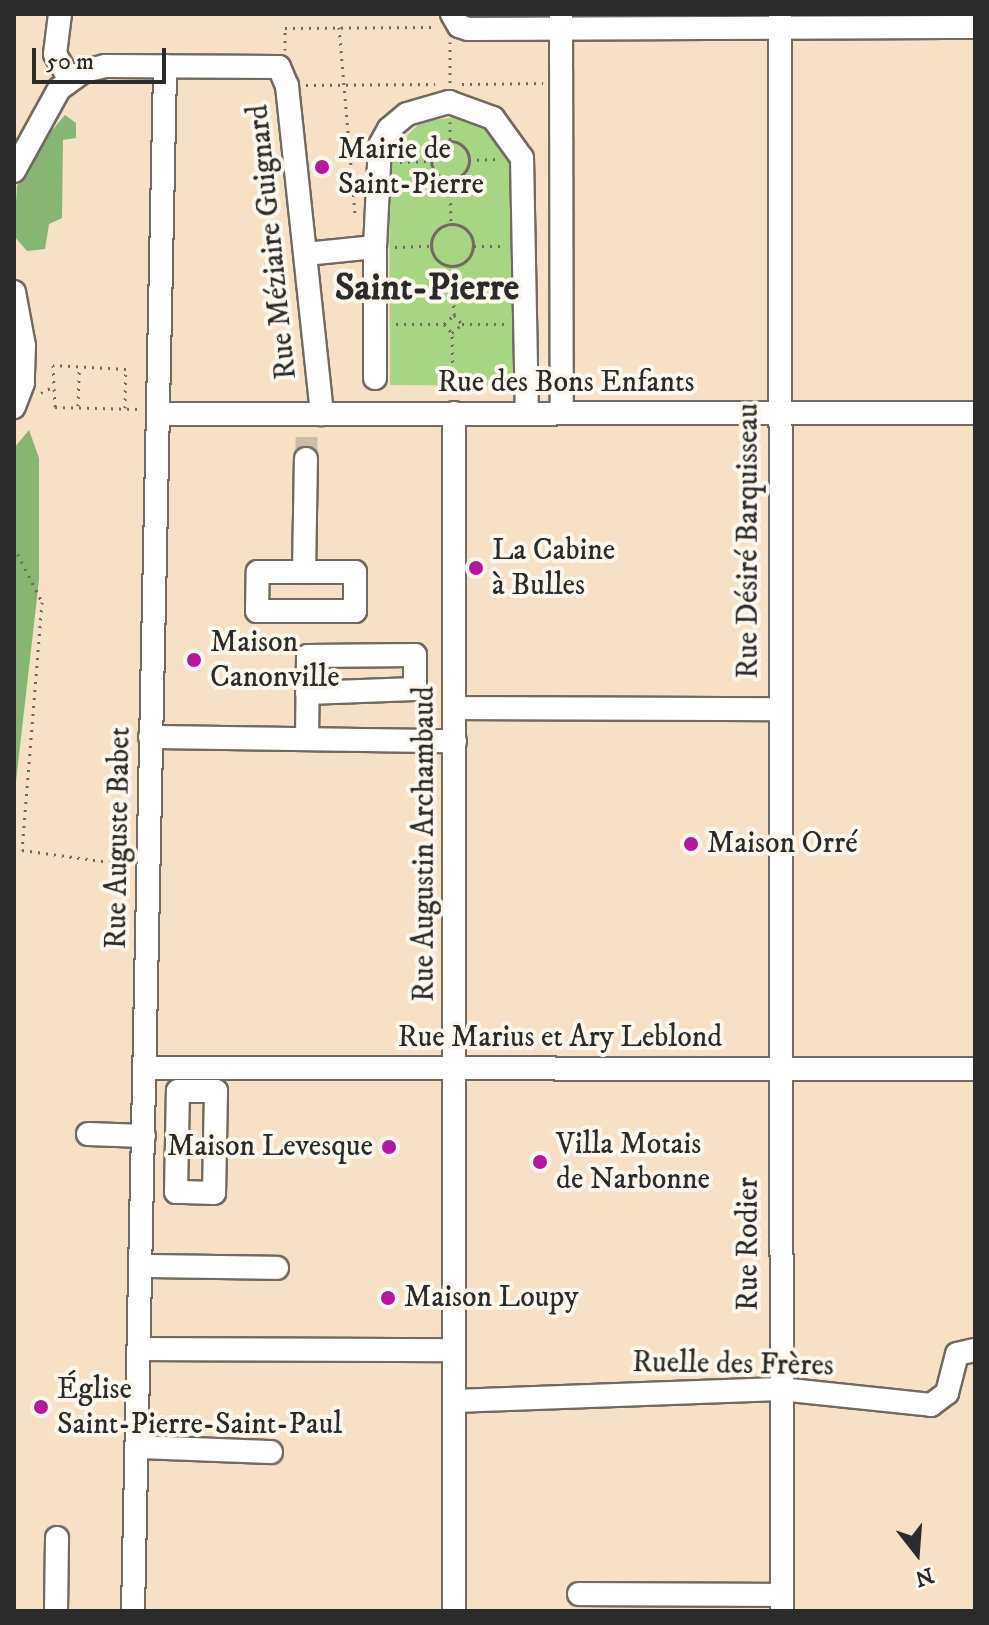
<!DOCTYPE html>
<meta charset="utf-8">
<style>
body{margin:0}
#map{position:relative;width:989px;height:1625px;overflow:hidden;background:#f6e0c6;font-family:"IM FELL DW Pica",serif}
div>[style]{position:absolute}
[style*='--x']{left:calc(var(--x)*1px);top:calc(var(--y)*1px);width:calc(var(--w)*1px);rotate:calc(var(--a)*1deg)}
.green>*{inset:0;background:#a8d583}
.forest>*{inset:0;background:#86b671}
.minor-tunnel>*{height:22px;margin-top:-11px;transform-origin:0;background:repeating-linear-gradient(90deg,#cdbca7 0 22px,transparent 0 33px)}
.path>*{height:3px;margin-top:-1.5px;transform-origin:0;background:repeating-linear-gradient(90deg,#726a61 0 2px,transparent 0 8px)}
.path>.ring{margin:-1.5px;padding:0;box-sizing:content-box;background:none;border:3px solid #726a61;border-radius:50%}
.roads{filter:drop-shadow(2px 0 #726a61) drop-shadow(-2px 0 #726a61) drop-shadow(0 2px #726a61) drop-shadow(0 -2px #726a61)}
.minor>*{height:22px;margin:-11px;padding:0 11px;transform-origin:11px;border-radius:11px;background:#fff}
.dots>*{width:22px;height:22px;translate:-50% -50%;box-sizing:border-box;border:4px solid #fbf7ec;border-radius:50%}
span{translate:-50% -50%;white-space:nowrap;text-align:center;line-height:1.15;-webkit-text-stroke:8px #fbf7ec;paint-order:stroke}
.poi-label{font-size:30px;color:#2b2b2b}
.left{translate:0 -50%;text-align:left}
.right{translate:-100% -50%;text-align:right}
.street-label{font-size:30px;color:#2b2b2b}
.district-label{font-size:38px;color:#2b2b2b;font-weight:700}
.frame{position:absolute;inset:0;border:16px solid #2b2b2b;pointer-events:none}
.north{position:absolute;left:877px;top:1513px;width:80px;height:80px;-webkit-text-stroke:6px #fbf7ec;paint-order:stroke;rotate:163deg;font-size:22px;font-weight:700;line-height:32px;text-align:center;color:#2b2b2b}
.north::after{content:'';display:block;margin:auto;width:28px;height:36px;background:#2b2b2b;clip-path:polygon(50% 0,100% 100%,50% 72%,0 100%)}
.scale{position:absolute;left:32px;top:48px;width:134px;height:36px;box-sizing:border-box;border:4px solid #2b2b2b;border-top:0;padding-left:10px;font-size:24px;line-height:28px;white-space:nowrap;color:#2b2b2b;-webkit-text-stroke:6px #fbf7ec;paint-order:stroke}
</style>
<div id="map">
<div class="green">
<i style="clip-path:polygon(463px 116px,494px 133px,511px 163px,515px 386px,390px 385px,389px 171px,395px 147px,421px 122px)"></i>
</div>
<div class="forest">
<i style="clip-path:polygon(65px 115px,76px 123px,76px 138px,63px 140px,62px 218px,49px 224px,45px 249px,27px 251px,14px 236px,17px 186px,30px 156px)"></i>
<i style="clip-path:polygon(29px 430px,39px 458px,39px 580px,14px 799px,14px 448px)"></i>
</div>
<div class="minor-tunnel">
<i style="--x:306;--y:459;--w:32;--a:-88"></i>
</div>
<div class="path">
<i style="--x:339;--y:27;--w:189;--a:85.1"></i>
<i style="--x:285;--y:50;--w:22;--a:-90"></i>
<i style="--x:285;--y:28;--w:150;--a:-0.4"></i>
<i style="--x:450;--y:83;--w:41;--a:-90"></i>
<i style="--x:462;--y:84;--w:81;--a:-0.7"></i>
<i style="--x:306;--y:85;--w:129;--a:-0.4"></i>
<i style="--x:450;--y:122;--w:20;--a:90"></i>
<i class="ring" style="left:431px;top:141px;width:35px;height:35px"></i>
<i style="--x:469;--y:160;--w:29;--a:-2"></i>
<i style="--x:400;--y:162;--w:32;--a:-2"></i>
<i style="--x:450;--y:179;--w:45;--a:88.7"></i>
<i class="ring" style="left:431px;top:224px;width:39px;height:39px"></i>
<i style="--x:474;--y:246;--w:31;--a:0"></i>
<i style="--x:395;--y:247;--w:36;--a:-2"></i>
<i style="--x:454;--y:315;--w:12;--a:48"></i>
<i style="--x:462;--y:324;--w:42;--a:0"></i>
<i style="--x:396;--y:324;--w:48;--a:0"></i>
<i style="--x:444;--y:324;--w:12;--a:48"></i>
<i style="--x:444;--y:324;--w:13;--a:-42"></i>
<i style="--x:454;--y:315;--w:46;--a:-91.2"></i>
<i style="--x:41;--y:393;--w:15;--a:-28"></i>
<i style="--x:453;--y:394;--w:61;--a:-90.9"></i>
<i style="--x:452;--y:333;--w:13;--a:-42"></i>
<i style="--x:78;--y:406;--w:36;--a:-88"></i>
<i style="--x:125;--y:408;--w:39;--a:-89"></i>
<i style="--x:126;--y:369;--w:73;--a:-176.9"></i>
<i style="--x:53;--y:365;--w:42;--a:87.3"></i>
<i style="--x:55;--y:407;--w:82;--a:1.4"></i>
<i style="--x:14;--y:547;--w:62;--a:63"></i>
<i style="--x:42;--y:602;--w:249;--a:94.6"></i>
<i style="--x:22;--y:850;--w:110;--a:7.8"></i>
</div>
<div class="roads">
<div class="minor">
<i style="--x:60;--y:14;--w:40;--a:97.1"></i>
<i style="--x:55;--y:54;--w:28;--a:60"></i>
<i style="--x:452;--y:14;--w:14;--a:60"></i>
<i style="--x:459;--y:26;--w:9;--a:18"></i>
<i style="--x:468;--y:29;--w:507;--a:-0.23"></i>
<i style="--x:561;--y:14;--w:399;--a:89.9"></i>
<i style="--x:780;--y:14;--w:1597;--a:89.93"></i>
<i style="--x:14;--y:171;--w:94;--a:-61.2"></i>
<i style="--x:59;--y:89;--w:31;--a:-36"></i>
<i style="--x:84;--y:71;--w:22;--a:-13"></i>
<i style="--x:105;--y:66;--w:174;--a:0.3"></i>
<i style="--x:279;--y:67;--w:21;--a:67"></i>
<i style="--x:287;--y:86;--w:330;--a:83.9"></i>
<i style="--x:306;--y:254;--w:69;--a:-5.8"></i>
<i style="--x:375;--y:247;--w:102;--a:-87.2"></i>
<i style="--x:380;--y:145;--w:18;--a:-61"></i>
<i style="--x:389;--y:129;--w:23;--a:-40"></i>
<i style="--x:407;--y:114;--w:44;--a:-15.9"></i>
<i style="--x:449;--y:102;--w:47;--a:20"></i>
<i style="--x:493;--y:118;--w:49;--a:54.1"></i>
<i style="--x:522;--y:158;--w:255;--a:88.9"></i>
<i style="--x:14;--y:292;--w:55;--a:79.5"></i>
<i style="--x:24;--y:346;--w:37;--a:92"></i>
<i style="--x:23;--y:383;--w:26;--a:111"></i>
<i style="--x:375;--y:378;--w:131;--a:-90"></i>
<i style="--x:454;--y:413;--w:1198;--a:90"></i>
<i style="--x:158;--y:414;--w:817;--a:-0.07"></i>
<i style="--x:258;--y:572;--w:97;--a:0"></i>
<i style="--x:355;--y:572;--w:39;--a:90"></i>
<i style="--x:355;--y:611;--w:98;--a:180"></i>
<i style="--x:257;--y:611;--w:39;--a:-89"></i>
<i style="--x:304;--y:572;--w:113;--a:-89"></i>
<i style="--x:455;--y:708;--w:324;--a:0.2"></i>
<i style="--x:150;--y:737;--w:305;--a:0.8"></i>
<i style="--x:307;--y:739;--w:83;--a:-89.3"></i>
<i style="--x:308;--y:656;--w:107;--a:-0.5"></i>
<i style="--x:415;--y:655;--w:34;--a:90"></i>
<i style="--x:415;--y:689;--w:108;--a:177.9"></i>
<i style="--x:144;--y:1068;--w:831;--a:0.07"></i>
<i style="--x:178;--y:1091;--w:38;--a:0"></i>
<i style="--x:216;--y:1091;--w:102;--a:91.1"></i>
<i style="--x:214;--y:1193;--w:38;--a:-178"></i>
<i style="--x:176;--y:1192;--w:101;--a:-88.9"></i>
<i style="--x:88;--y:1134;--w:56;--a:2"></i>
<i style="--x:142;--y:1266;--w:135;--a:0.8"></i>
<i style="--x:141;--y:1349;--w:313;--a:0.2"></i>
<i style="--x:454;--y:1401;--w:326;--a:-2.1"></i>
<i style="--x:780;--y:1389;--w:152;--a:6"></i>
<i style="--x:931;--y:1405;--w:20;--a:-37"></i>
<i style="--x:947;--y:1393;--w:40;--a:-75.6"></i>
<i style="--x:957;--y:1354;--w:18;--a:-13"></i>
<i style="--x:138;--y:1447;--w:133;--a:2.2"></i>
<i style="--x:579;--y:1594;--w:203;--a:0.3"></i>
<i style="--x:56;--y:1611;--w:73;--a:-89.2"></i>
<i style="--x:133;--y:1611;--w:1545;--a:-88.81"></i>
</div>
</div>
<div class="dots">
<i style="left:322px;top:167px;background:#b5179e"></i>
<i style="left:476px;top:568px;background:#b5179e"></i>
<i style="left:194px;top:660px;background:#b5179e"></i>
<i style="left:691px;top:844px;background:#b5179e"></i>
<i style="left:389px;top:1147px;background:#b5179e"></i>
<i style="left:540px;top:1162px;background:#b5179e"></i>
<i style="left:388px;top:1298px;background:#b5179e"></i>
<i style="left:41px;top:1407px;background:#b5179e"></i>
</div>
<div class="poi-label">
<span class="left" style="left:338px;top:167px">Mairie de<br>Saint-Pierre</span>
<span class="left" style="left:492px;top:568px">La Cabine<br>à Bulles</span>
<span class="left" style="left:210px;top:660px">Maison<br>Canonville</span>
<span class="left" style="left:707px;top:844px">Maison Orré</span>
<span class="left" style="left:556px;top:1162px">Villa Motais<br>de Narbonne</span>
<span class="right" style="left:373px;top:1147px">Maison Levesque</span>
<span class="left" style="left:404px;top:1298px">Maison Loupy</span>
<span class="left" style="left:57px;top:1407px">Église<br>Saint-Pierre-Saint-Paul</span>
</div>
<div class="street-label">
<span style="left:273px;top:242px;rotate:-96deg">Rue Méziaire Guignard</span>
<span style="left:566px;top:383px">Rue des Bons Enfants</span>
<span style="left:749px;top:541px;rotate:-90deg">Rue Désiré Barquisseau</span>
<span style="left:119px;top:838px;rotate:-89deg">Rue Auguste Babet</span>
<span style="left:425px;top:844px;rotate:-90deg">Rue Augustin Archambaud</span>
<span style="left:560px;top:1038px">Rue Marius et Ary Leblond</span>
<span style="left:749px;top:1244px;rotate:-90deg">Rue Rodier</span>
<span style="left:733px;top:1365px;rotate:1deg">Ruelle des Frères</span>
</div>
<div class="district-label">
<span style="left:427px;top:289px">Saint-Pierre</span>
</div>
<div class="frame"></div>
<div class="north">N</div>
<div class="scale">50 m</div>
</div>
